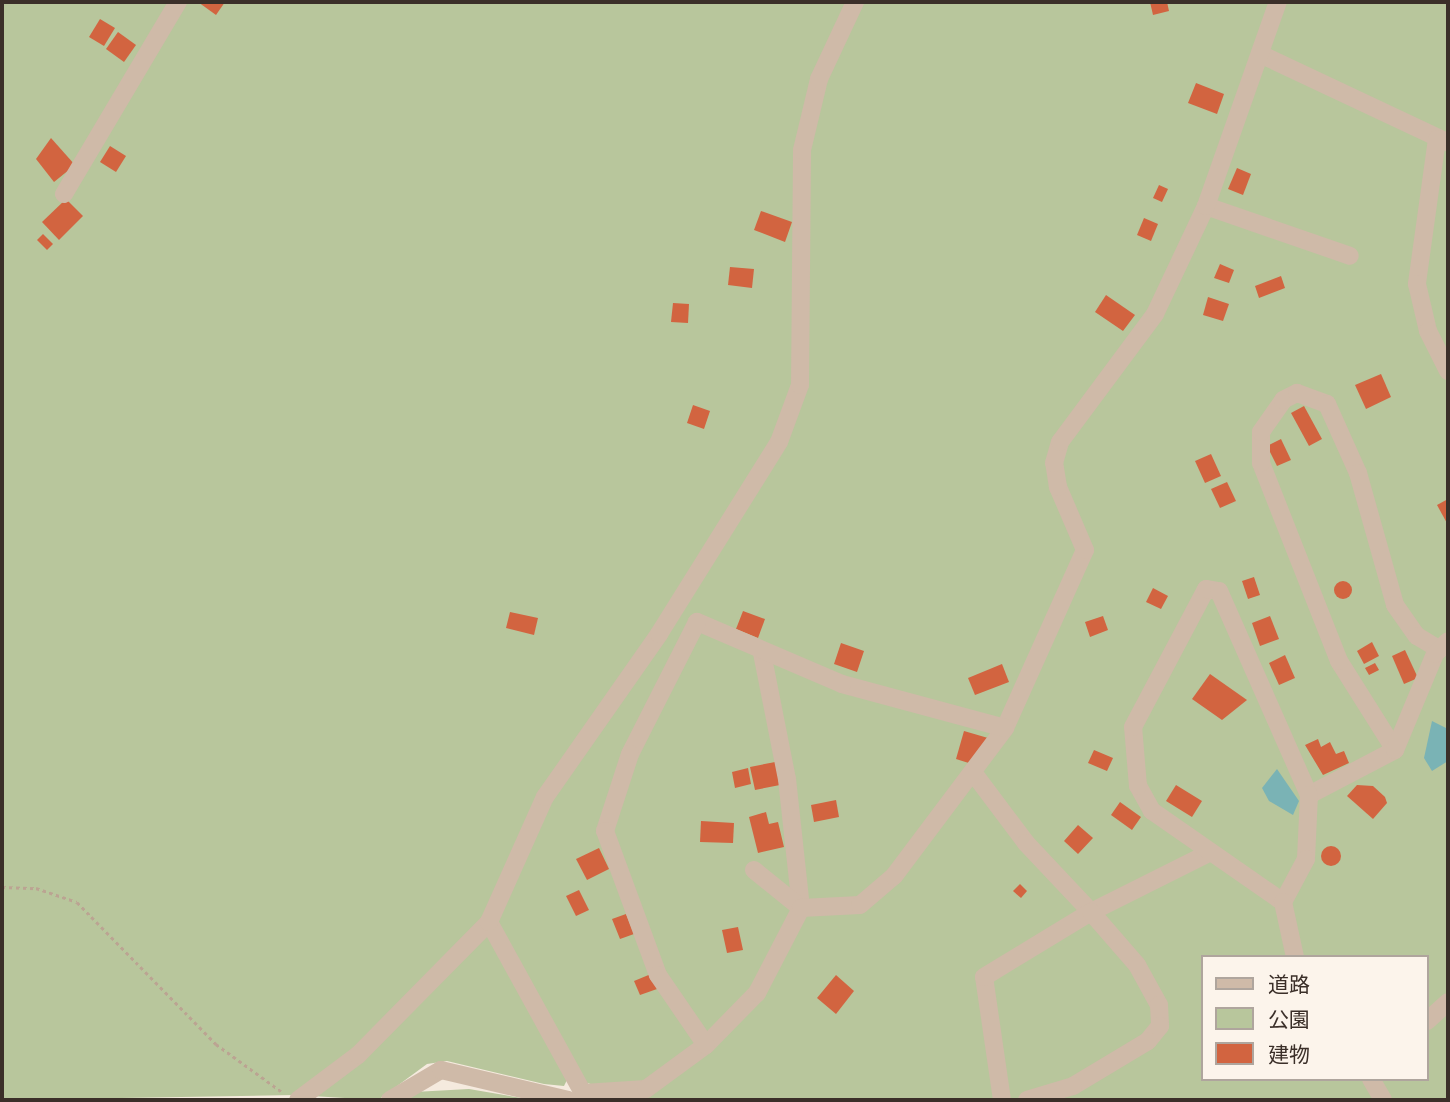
<!DOCTYPE html>
<meta charset="utf-8">
<style>
body{margin:0}
#map{position:relative;width:1450px;height:1102px;overflow:hidden;background:#f5eade;font-family:Jost,"Noto Sans JP",sans-serif}
div>[style]{position:absolute}
[style*='--x']{left:calc(var(--x)*1px);top:calc(var(--y)*1px);width:calc(var(--w)*1px);rotate:calc(var(--a)*1deg)}
.green>*{inset:0;background:#b8c69c}
.water>*{inset:0;background:#7ab3b5}
.building>*{inset:0;background:#d26440}
.round{border-radius:50%}
.path>*{height:2.5px;margin-top:-1.25px;transform-origin:0;background:repeating-linear-gradient(90deg,#bba492 0 3.5px,transparent 0 7px)}
.minor>*{height:18px;margin:-9px;padding:0 9px;transform-origin:9px;border-radius:9px;background:#cfbaa8}
span{translate:-50% -50%;white-space:nowrap;text-align:center;line-height:1.15;-webkit-text-stroke:5px #fcf4eb;paint-order:stroke}
.frame{position:absolute;inset:0;border:4px solid #3b2f29;pointer-events:none}
.legend{position:absolute;left:1201px;top:955px;width:228px;height:126px;box-sizing:border-box;background:#fcf4eb;border:2px solid #afa59d;margin:0;padding:9px 12px;list-style:none;font-size:21px;color:#3b2f29}
.legend li{display:flex;align-items:center;gap:14px;height:35px}
.legend b{width:35px;border:2px solid #afa59d}
</style>
<div id="map">
<div class="green">
<i style="clip-path:polygon(evenodd,2px 2px,1448px 2px,1448px 1100px,607px 1100px,602px 1087px,568px 1078px,564px 1086px,544px 1084px,447px 1061px,427px 1064px,378px 1100px,295px 1095px,2px 1100px,2px 2px,1203px 957px,1427px 957px,1427px 1079px,1203px 1079px,1203px 957px)"></i>
<i style="clip-path:polygon(469px 1089px,533px 1100px,397px 1100px,414px 1092px)"></i>
</div>
<div class="water">
<i style="clip-path:polygon(1432px 721px,1448px 729px,1448px 761px,1432px 771px,1424px 758px)"></i>
<i style="clip-path:polygon(1277px 769px,1299px 801px,1293px 815px,1269px 801px,1262px 788px)"></i>
</div>
<div class="building">
<i style="clip-path:polygon(198px 2px,225px 2px,216px 15px)"></i>
<i style="clip-path:polygon(1150px 2px,1167px 2px,1169px 11px,1153px 15px)"></i>
<i style="clip-path:polygon(100px 19px,115px 28px,104px 46px,89px 37px)"></i>
<i style="clip-path:polygon(118px 32px,136px 45px,124px 62px,106px 49px)"></i>
<i style="clip-path:polygon(1196px 83px,1224px 94px,1217px 114px,1188px 103px)"></i>
<i style="clip-path:polygon(51px 138px,75px 165px,54px 182px,36px 159px)"></i>
<i style="clip-path:polygon(110px 146px,126px 156px,116px 172px,100px 162px)"></i>
<i style="clip-path:polygon(1237px 168px,1251px 174px,1243px 195px,1228px 189px)"></i>
<i style="clip-path:polygon(1159px 185px,1168px 189px,1162px 202px,1153px 198px)"></i>
<i style="clip-path:polygon(66px 199px,83px 216px,59px 240px,42px 222px)"></i>
<i style="clip-path:polygon(761px 211px,792px 222px,785px 242px,754px 230px)"></i>
<i style="clip-path:polygon(1144px 218px,1158px 224px,1151px 241px,1137px 235px)"></i>
<i style="clip-path:polygon(43px 234px,53px 244px,47px 250px,37px 240px)"></i>
<i style="clip-path:polygon(1220px 264px,1234px 270px,1229px 283px,1214px 278px)"></i>
<i style="clip-path:polygon(730px 267px,754px 269px,752px 288px,728px 285px)"></i>
<i style="clip-path:polygon(1281px 276px,1285px 288px,1259px 298px,1255px 286px)"></i>
<i style="clip-path:polygon(1106px 295px,1135px 315px,1123px 331px,1095px 312px)"></i>
<i style="clip-path:polygon(1208px 297px,1229px 304px,1223px 321px,1203px 315px)"></i>
<i style="clip-path:polygon(673px 303px,689px 304px,688px 323px,671px 322px)"></i>
<i style="clip-path:polygon(1381px 374px,1391px 397px,1366px 409px,1355px 385px)"></i>
<i style="clip-path:polygon(693px 405px,710px 411px,704px 429px,687px 423px)"></i>
<i style="clip-path:polygon(1304px 406px,1322px 439px,1309px 446px,1291px 413px)"></i>
<i style="clip-path:polygon(1281px 439px,1291px 460px,1277px 466px,1267px 446px)"></i>
<i style="clip-path:polygon(1211px 454px,1221px 476px,1205px 483px,1195px 461px)"></i>
<i style="clip-path:polygon(1227px 482px,1236px 501px,1220px 508px,1211px 489px)"></i>
<i style="clip-path:polygon(1448px 499px,1448px 525px,1437px 505px)"></i>
<i style="clip-path:polygon(1254px 577px,1260px 595px,1248px 599px,1242px 581px)"></i>
<i class="round" style="left:1334px;top:581px;width:18px;height:18px"></i>
<i style="clip-path:polygon(1153px 588px,1168px 596px,1161px 609px,1146px 602px)"></i>
<i style="clip-path:polygon(743px 611px,765px 619px,758px 638px,736px 629px)"></i>
<i style="clip-path:polygon(510px 612px,538px 618px,534px 635px,506px 628px)"></i>
<i style="clip-path:polygon(1103px 616px,1108px 630px,1090px 637px,1085px 622px)"></i>
<i style="clip-path:polygon(1270px 616px,1279px 639px,1260px 646px,1252px 623px)"></i>
<i style="clip-path:polygon(1372px 642px,1379px 656px,1364px 664px,1357px 651px)"></i>
<i style="clip-path:polygon(841px 643px,864px 651px,857px 672px,834px 664px)"></i>
<i style="clip-path:polygon(1405px 650px,1418px 678px,1404px 684px,1392px 656px)"></i>
<i style="clip-path:polygon(1285px 655px,1295px 678px,1279px 685px,1269px 663px)"></i>
<i style="clip-path:polygon(1375px 663px,1379px 670px,1369px 675px,1365px 668px)"></i>
<i style="clip-path:polygon(1002px 664px,1009px 682px,975px 695px,968px 678px)"></i>
<i style="clip-path:polygon(1210px 674px,1247px 700px,1222px 720px,1192px 699px)"></i>
<i style="clip-path:polygon(964px 731px,988px 738px,975px 765px,956px 759px)"></i>
<i style="clip-path:polygon(1318px 739px,1321px 747px,1330px 742px,1336px 754px,1344px 751px,1349px 763px,1323px 775px,1305px 745px)"></i>
<i style="clip-path:polygon(1094px 750px,1113px 758px,1107px 771px,1088px 763px)"></i>
<i style="clip-path:polygon(775px 762px,780px 785px,755px 790px,750px 767px)"></i>
<i style="clip-path:polygon(748px 768px,751px 784px,735px 788px,732px 772px)"></i>
<i style="clip-path:polygon(1176px 785px,1202px 801px,1192px 817px,1166px 801px)"></i>
<i style="clip-path:polygon(1357px 785px,1373px 786px,1385px 797px,1387px 803px,1373px 819px,1347px 796px)"></i>
<i style="clip-path:polygon(836px 800px,839px 817px,814px 822px,811px 805px)"></i>
<i style="clip-path:polygon(1120px 802px,1141px 817px,1132px 830px,1111px 815px)"></i>
<i style="clip-path:polygon(766px 812px,769px 824px,778px 822px,784px 847px,758px 853px,749px 817px)"></i>
<i style="clip-path:polygon(701px 821px,734px 823px,733px 843px,700px 842px)"></i>
<i style="clip-path:polygon(1078px 825px,1093px 838px,1078px 854px,1064px 841px)"></i>
<i class="round" style="left:1321px;top:846px;width:20px;height:20px"></i>
<i style="clip-path:polygon(599px 848px,609px 869px,587px 880px,576px 859px)"></i>
<i style="clip-path:polygon(1020px 884px,1027px 891px,1021px 898px,1013px 891px)"></i>
<i style="clip-path:polygon(579px 890px,589px 910px,576px 916px,566px 896px)"></i>
<i style="clip-path:polygon(626px 914px,634px 934px,620px 939px,612px 919px)"></i>
<i style="clip-path:polygon(738px 927px,743px 950px,727px 953px,722px 930px)"></i>
<i style="clip-path:polygon(651px 974px,657px 989px,640px 995px,634px 981px)"></i>
<i style="clip-path:polygon(836px 975px,854px 991px,836px 1014px,817px 998px)"></i>
</div>
<div class="path">
<i style="--x:2;--y:887;--w:34;--a:2"></i>
<i style="--x:36;--y:888;--w:43;--a:18.9"></i>
<i style="--x:77;--y:902;--w:199;--a:45.6"></i>
<i style="--x:216;--y:1044;--w:82;--a:36"></i>
</div>
<div class="minor">
<i style="--x:1260;--y:54;--w:207;--a:25.2"></i>
<i style="--x:1437;--y:139;--w:146;--a:97.9"></i>
<i style="--x:1417;--y:284;--w:48;--a:76.8"></i>
<i style="--x:1428;--y:331;--w:45;--a:63.4"></i>
<i style="--x:64;--y:194;--w:223;--a:-59.3"></i>
<i style="--x:1206;--y:206;--w:152;--a:19.1"></i>
<i style="--x:762;--y:653;--w:128;--a:78.8"></i>
<i style="--x:787;--y:779;--w:130;--a:83.8"></i>
<i style="--x:1005;--y:728;--w:195;--a:-65.8"></i>
<i style="--x:1085;--y:550;--w:69;--a:-113.2"></i>
<i style="--x:1058;--y:487;--w:24;--a:-99"></i>
<i style="--x:1054;--y:463;--w:22;--a:-74"></i>
<i style="--x:1060;--y:442;--w:159;--a:-53.4"></i>
<i style="--x:1155;--y:314;--w:119;--a:-64.7"></i>
<i style="--x:1206;--y:206;--w:216;--a:-70.6"></i>
<i style="--x:1395;--y:750;--w:105;--a:-122.2"></i>
<i style="--x:1339;--y:661;--w:213;--a:-111.5"></i>
<i style="--x:1261;--y:463;--w:31;--a:-90"></i>
<i style="--x:1261;--y:432;--w:39;--a:-55"></i>
<i style="--x:1283;--y:400;--w:16;--a:-27"></i>
<i style="--x:1297;--y:393;--w:32;--a:20"></i>
<i style="--x:1327;--y:404;--w:76;--a:65.8"></i>
<i style="--x:1358;--y:473;--w:137;--a:74.3"></i>
<i style="--x:1395;--y:605;--w:38;--a:55"></i>
<i style="--x:1417;--y:636;--w:26;--a:31"></i>
<i style="--x:975;--y:775;--w:85;--a:53.1"></i>
<i style="--x:1026;--y:843;--w:95;--a:46.7"></i>
<i style="--x:1091;--y:912;--w:134;--a:-26.6"></i>
<i style="--x:1309;--y:795;--w:97;--a:-27.6"></i>
<i style="--x:1395;--y:750;--w:104;--a:-67.4"></i>
<i style="--x:1435;--y:654;--w:18;--a:-45"></i>
<i style="--x:754;--y:870;--w:60;--a:39"></i>
<i style="--x:1283;--y:902;--w:160;--a:-145.2"></i>
<i style="--x:1152;--y:811;--w:29;--a:-119"></i>
<i style="--x:1138;--y:786;--w:59;--a:-94.8"></i>
<i style="--x:1133;--y:727;--w:156;--a:-62.1"></i>
<i style="--x:1206;--y:589;--w:13;--a:9"></i>
<i style="--x:1219;--y:591;--w:223;--a:66.2"></i>
<i style="--x:1309;--y:795;--w:64;--a:92.7"></i>
<i style="--x:1306;--y:859;--w:49;--a:118.1"></i>
<i style="--x:1283;--y:902;--w:56;--a:77.7"></i>
<i style="--x:489;--y:922;--w:203;--a:61.2"></i>
<i style="--x:1427;--y:1021;--w:28;--a:-42"></i>
<i style="--x:1371;--y:1079;--w:24;--a:60"></i>
<i style="--x:584;--y:1093;--w:62;--a:-3.7"></i>
<i style="--x:646;--y:1089;--w:74;--a:-36.3"></i>
<i style="--x:706;--y:1045;--w:73;--a:-45.6"></i>
<i style="--x:757;--y:993;--w:96;--a:-62.6"></i>
<i style="--x:801;--y:908;--w:59;--a:-2.9"></i>
<i style="--x:860;--y:905;--w:45;--a:-40.5"></i>
<i style="--x:894;--y:876;--w:185;--a:-53.1"></i>
<i style="--x:1005;--y:728;--w:169;--a:-164.9"></i>
<i style="--x:842;--y:684;--w:158;--a:-156.8"></i>
<i style="--x:697;--y:622;--w:148;--a:116.9"></i>
<i style="--x:630;--y:754;--w:81;--a:108"></i>
<i style="--x:605;--y:831;--w:153;--a:69.8"></i>
<i style="--x:658;--y:975;--w:85;--a:55.6"></i>
<i style="--x:298;--y:1100;--w:75;--a:-36.9"></i>
<i style="--x:358;--y:1055;--w:187;--a:-45.4"></i>
<i style="--x:489;--y:922;--w:137;--a:-65.9"></i>
<i style="--x:545;--y:797;--w:199;--a:-55"></i>
<i style="--x:659;--y:634;--w:226;--a:-58"></i>
<i style="--x:779;--y:442;--w:61;--a:-69.8"></i>
<i style="--x:800;--y:385;--w:235;--a:-89.5"></i>
<i style="--x:802;--y:150;--w:73;--a:-76.5"></i>
<i style="--x:819;--y:79;--w:85;--a:-64.9"></i>
<i style="--x:390;--y:1100;--w:59;--a:-30.5"></i>
<i style="--x:441;--y:1070;--w:131;--a:13.2"></i>
<i style="--x:1002;--y:1100;--w:124;--a:-98.3"></i>
<i style="--x:984;--y:977;--w:125;--a:-31.3"></i>
<i style="--x:1091;--y:912;--w:70;--a:49"></i>
<i style="--x:1137;--y:965;--w:46;--a:61.2"></i>
<i style="--x:1159;--y:1005;--w:21;--a:87"></i>
<i style="--x:1160;--y:1026;--w:19;--a:129"></i>
<i style="--x:1148;--y:1041;--w:87;--a:149"></i>
<i style="--x:1073;--y:1086;--w:48;--a:163.1"></i>
</div>
<div class="frame"></div>
<ul class="legend">
<li><b style="height:9px;background:#cfbaa8"></b>道路</li>
<li><b style="height:19px;background:#b8c69c"></b>公園</li>
<li><b style="height:19px;background:#d26440"></b>建物</li>
</ul>
</div>
